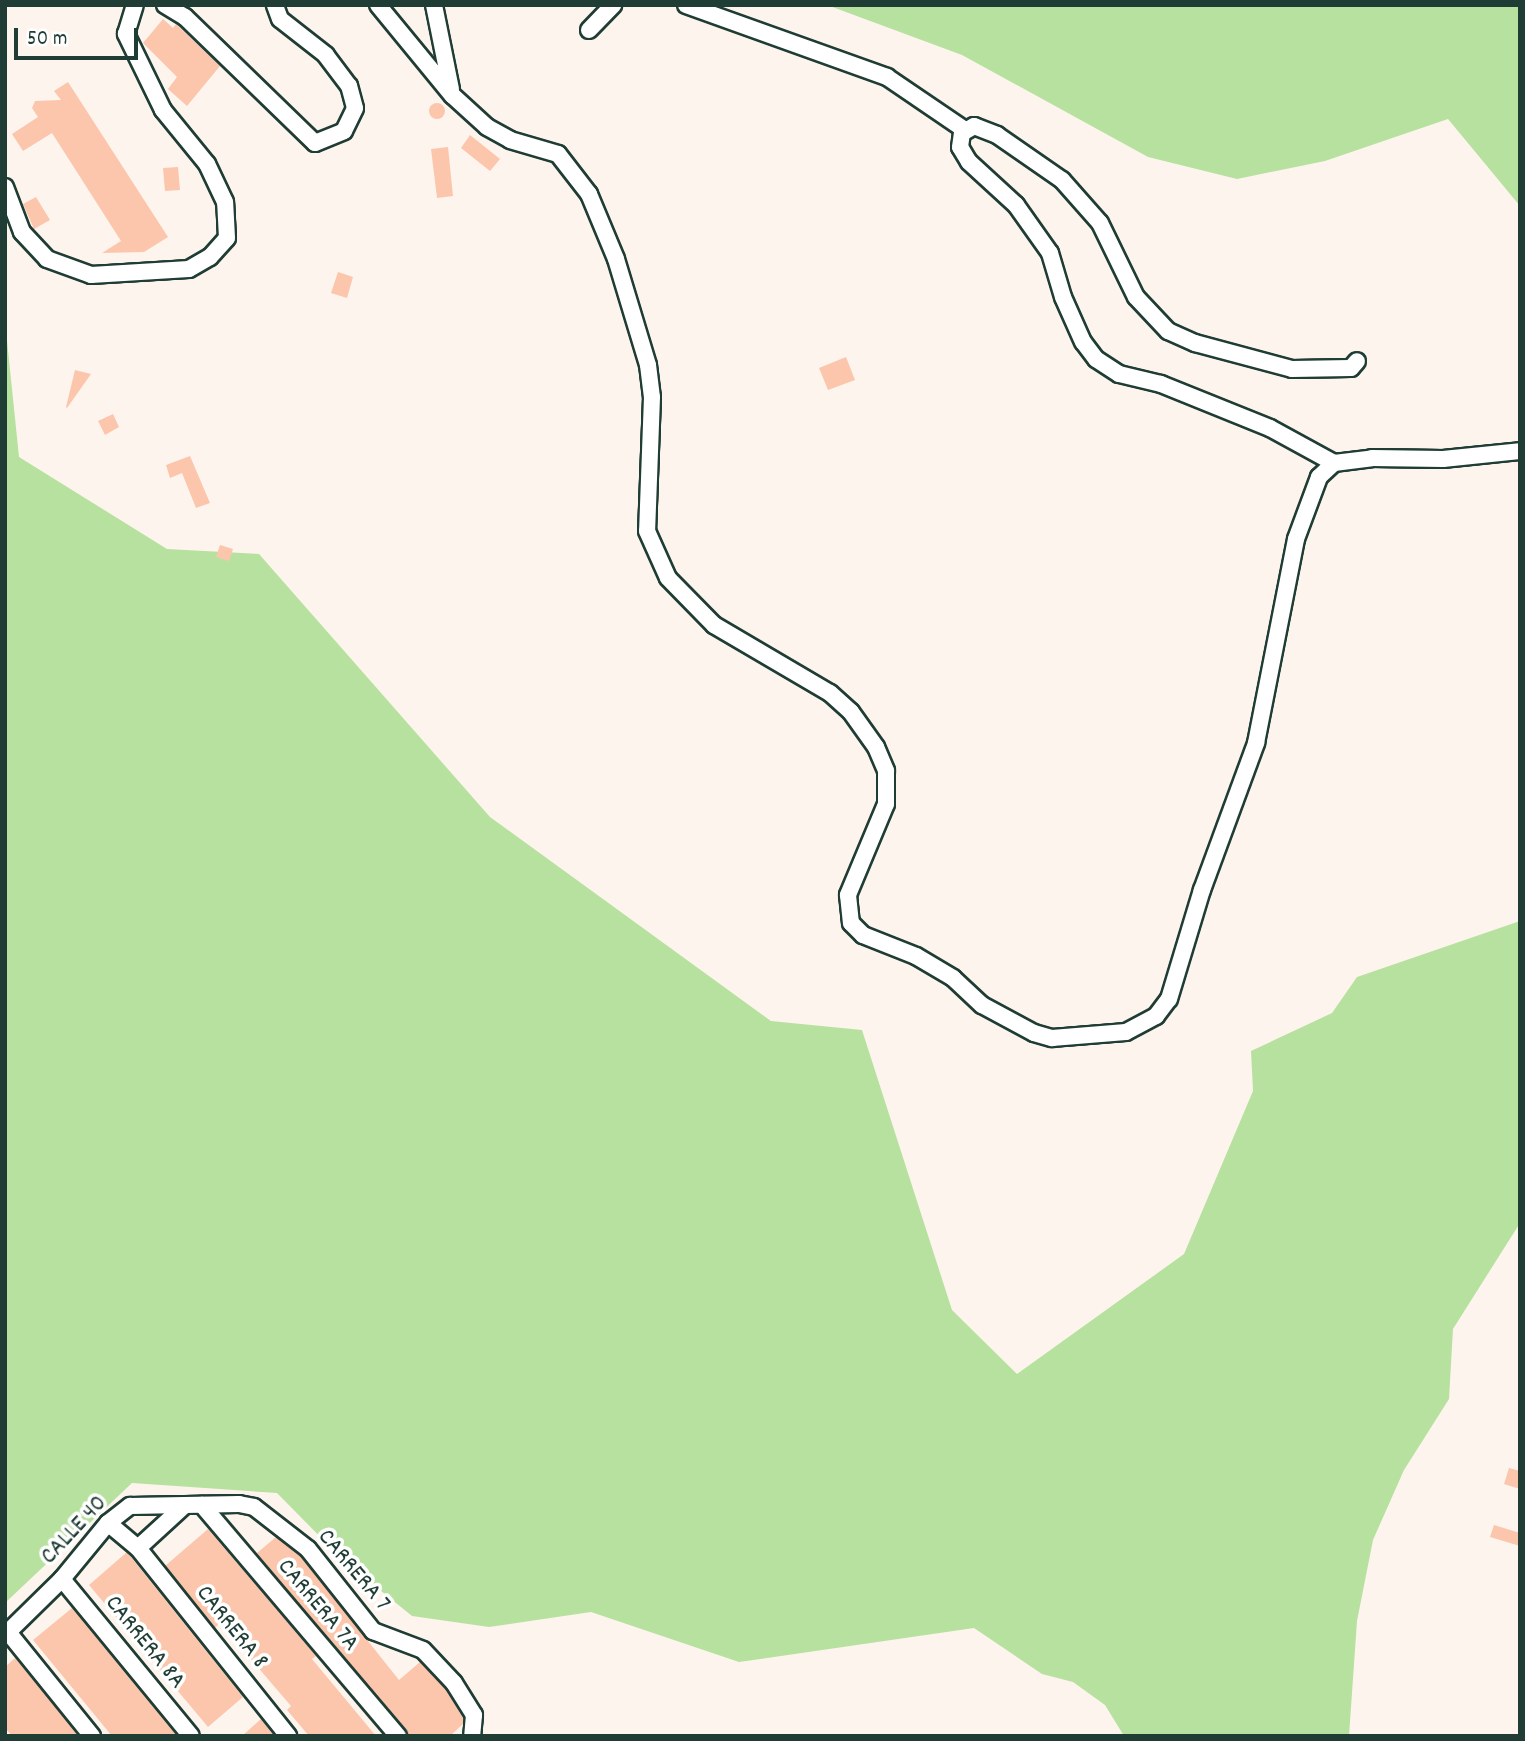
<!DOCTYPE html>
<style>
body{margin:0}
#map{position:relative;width:1525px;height:1741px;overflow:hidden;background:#fef4ee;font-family:Dekko,sans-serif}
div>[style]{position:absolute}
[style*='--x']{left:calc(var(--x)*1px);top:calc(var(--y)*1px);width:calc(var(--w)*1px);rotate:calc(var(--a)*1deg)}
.green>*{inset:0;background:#b7e19e}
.building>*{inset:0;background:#fbc6ac}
.round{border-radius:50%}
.roads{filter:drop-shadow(2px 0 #1f3d34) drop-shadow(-2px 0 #1f3d34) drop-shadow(0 2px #1f3d34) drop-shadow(0 -2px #1f3d34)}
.minor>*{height:16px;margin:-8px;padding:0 8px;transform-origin:8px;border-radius:8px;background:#fff}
span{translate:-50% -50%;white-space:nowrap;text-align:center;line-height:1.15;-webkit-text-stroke:7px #fff;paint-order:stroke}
.street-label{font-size:24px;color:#1f3d34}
.frame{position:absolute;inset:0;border:7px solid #1f3d34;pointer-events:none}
.scale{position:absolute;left:14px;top:28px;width:124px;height:32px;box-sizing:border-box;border:4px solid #1f3d34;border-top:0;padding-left:9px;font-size:21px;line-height:24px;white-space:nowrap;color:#1f3d34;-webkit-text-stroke:5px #fff;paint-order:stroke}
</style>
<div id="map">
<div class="green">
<i style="clip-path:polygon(827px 5px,1520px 5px,1520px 206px,1448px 119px,1325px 161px,1237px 179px,1148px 157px,962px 55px)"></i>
<i style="clip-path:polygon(5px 321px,19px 457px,167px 549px,259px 554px,490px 817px,771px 1021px,862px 1030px,952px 1310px,1017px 1374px,1184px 1254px,1253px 1091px,1251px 1051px,1332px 1013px,1357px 977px,1520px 921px,1520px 1223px,1453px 1329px,1449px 1399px,1404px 1470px,1373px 1540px,1357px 1621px,1349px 1736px,1124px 1736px,1105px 1705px,1073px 1682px,1042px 1674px,974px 1628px,739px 1662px,591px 1612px,489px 1627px,412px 1616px,343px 1560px,277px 1493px,132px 1483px,5px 1603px)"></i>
</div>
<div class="building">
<i style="clip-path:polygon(163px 19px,173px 28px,176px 24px,220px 66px,187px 106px,168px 89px,177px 77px,143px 43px)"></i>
<i style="clip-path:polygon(68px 82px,168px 237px,144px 252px,102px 253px,121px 241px,52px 133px,23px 151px,12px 134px,38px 117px,32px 108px,35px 101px,61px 100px,54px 91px)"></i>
<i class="round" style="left:429px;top:103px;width:16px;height:16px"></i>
<i style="clip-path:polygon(470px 135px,500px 159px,490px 171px,461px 148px)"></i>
<i style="clip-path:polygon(448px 147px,453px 196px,437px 198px,431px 149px)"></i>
<i style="clip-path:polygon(178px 167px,180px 190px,165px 191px,163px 168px)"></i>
<i style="clip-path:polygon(36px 197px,50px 220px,34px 229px,23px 204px)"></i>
<i style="clip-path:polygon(338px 272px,353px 277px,347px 298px,331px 293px)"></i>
<i style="clip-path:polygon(846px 357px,855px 380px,828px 390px,819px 368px)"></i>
<i style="clip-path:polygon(75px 370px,91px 374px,67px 408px,66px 407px)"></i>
<i style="clip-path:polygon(113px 414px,119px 427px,105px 435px,98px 421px)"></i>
<i style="clip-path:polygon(190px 456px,210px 503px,196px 508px,182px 473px,170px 478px,166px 465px)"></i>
<i style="clip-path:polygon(220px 545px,233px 549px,229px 561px,216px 557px)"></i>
<i style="clip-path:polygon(1509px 1468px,1520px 1471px,1520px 1489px,1504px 1484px)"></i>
<i style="clip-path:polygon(1494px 1525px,1520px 1533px,1520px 1546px,1490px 1537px)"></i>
<i style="clip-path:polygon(208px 1529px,316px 1656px,312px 1659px,376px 1736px,309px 1736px,287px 1710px,291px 1706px,220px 1623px,215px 1628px,165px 1566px)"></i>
<i style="clip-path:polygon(276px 1537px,301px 1557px,399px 1680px,420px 1662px,446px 1689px,463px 1718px,463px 1724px,450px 1736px,408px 1736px,257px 1553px)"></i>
<i style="clip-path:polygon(127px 1552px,243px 1697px,208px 1727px,89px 1585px)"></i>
<i style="clip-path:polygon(72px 1608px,177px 1736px,112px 1736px,33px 1640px)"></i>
<i style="clip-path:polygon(15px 1658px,57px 1709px,78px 1736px,12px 1736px,5px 1728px,5px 1667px)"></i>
<i style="clip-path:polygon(261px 1719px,274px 1736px,242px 1736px)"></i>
</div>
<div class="roads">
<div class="minor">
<i style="--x:165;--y:5;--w:23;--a:31"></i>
<i style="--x:185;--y:17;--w:181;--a:44.1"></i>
<i style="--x:315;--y:143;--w:31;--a:-22"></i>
<i style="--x:344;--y:131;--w:25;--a:-64"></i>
<i style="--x:355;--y:108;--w:23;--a:-105"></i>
<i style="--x:349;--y:86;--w:39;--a:-127"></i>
<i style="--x:326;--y:55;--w:58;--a:-142"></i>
<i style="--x:280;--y:19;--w:15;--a:-110"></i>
<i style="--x:378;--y:5;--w:117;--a:50.6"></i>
<i style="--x:452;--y:95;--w:47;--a:42.4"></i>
<i style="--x:487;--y:127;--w:26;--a:29"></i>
<i style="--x:510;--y:140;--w:50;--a:16.3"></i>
<i style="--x:558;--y:154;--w:51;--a:52.2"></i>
<i style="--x:589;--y:194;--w:70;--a:67.4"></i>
<i style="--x:616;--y:259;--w:111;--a:73.2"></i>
<i style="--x:648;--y:365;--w:32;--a:83"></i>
<i style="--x:652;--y:397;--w:134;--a:92.1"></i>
<i style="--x:647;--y:531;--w:51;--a:65.9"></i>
<i style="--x:668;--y:578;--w:66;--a:45.6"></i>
<i style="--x:714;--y:625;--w:134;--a:30.4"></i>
<i style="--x:830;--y:693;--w:28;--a:42"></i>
<i style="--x:851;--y:712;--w:43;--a:54.5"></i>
<i style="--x:876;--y:747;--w:26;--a:67"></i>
<i style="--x:886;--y:771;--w:33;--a:90"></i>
<i style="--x:886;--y:804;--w:99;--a:112.7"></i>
<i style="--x:848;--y:895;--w:28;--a:84"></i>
<i style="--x:851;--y:923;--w:17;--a:45"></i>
<i style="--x:863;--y:935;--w:57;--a:21.6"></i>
<i style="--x:916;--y:956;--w:43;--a:30.7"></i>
<i style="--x:953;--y:978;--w:40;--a:43"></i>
<i style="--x:982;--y:1005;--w:59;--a:28.3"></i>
<i style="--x:1034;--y:1033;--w:19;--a:16"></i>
<i style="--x:1052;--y:1038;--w:74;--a:-4.6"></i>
<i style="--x:1126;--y:1032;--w:34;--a:-28"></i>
<i style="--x:1156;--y:1016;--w:21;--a:-53"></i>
<i style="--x:1169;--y:999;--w:114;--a:-73.2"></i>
<i style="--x:1202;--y:890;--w:157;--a:-69.8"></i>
<i style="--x:1256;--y:743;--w:208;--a:-78.9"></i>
<i style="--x:1296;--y:539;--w:66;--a:-69.6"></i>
<i style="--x:1319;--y:477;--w:21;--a:-43"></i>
<i style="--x:1334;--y:463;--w:38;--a:-7"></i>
<i style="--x:1372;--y:458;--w:71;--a:0.8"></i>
<i style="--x:1443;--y:459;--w:77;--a:-5.9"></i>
<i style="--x:434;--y:5;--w:86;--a:78.6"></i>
<i style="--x:686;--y:5;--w:214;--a:19.7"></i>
<i style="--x:887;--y:77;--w:94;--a:34.2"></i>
<i style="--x:589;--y:30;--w:35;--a:-46"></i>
<i style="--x:5;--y:187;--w:48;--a:69.3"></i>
<i style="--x:22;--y:232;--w:37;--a:47"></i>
<i style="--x:47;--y:259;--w:47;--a:20"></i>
<i style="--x:91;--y:275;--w:98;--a:-3.5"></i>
<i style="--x:189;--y:269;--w:24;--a:-30"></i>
<i style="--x:210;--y:257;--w:25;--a:-48"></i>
<i style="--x:227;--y:238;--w:36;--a:-93"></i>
<i style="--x:225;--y:202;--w:42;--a:-115.3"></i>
<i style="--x:207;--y:164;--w:70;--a:-129.2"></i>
<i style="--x:163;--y:110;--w:85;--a:-116"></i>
<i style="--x:126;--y:34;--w:30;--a:-73"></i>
<i style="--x:1334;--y:463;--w:73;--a:-151.3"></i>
<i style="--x:1270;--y:428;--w:118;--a:-158"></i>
<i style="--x:1161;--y:384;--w:43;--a:-166.6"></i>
<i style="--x:1119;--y:374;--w:27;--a:-147"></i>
<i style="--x:1096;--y:359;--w:21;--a:-127"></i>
<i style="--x:1083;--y:342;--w:49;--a:-114"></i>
<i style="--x:1063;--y:297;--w:46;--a:-106.5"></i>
<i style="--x:1050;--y:253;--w:59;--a:-125.3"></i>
<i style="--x:1016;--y:205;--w:64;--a:-137.5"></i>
<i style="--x:969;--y:162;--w:17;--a:-121"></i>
<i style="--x:960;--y:147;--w:14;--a:-82"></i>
<i style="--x:962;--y:133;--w:14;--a:-30"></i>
<i style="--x:974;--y:126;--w:25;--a:21"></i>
<i style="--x:997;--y:135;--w:79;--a:34.7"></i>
<i style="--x:1062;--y:180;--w:57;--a:48.5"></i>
<i style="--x:1100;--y:223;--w:82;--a:64.1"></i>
<i style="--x:1136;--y:297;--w:47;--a:46.7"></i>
<i style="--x:1168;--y:331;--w:30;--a:24"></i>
<i style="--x:1195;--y:343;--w:100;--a:15"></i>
<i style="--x:1292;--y:369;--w:59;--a:-1"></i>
<i style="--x:1351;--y:368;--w:9;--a:-49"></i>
<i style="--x:202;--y:1505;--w:303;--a:49.7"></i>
<i style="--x:108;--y:1523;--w:39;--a:40"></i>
<i style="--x:138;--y:1548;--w:241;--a:51.4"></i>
<i style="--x:138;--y:1548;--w:62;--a:-42.4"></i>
<i style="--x:62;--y:1579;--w:203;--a:50.6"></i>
<i style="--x:8;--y:1632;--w:134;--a:51.1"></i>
<i style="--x:5;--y:1635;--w:80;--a:-44.5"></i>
<i style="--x:62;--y:1579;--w:72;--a:-50.6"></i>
<i style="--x:108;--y:1523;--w:28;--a:-38"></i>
<i style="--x:130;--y:1506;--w:109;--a:-1.1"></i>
<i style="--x:239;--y:1504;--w:15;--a:11"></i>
<i style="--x:254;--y:1507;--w:68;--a:37.9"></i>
<i style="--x:308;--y:1549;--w:105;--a:51.6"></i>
<i style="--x:373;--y:1631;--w:53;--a:20.8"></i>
<i style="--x:423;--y:1650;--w:45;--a:46.8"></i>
<i style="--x:454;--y:1683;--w:38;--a:58"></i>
<i style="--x:474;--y:1715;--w:21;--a:95"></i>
</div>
</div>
<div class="street-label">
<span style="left:75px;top:1531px;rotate:-47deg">CALLE 40</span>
<span style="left:353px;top:1571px;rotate:50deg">CARRERA 7</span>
<span style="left:317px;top:1606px;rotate:50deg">CARRERA 7A</span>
<span style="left:231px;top:1628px;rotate:51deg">CARRERA 8</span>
<span style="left:144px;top:1643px;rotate:51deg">CARRERA 8A</span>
</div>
<div class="frame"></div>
<div class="scale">50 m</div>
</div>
